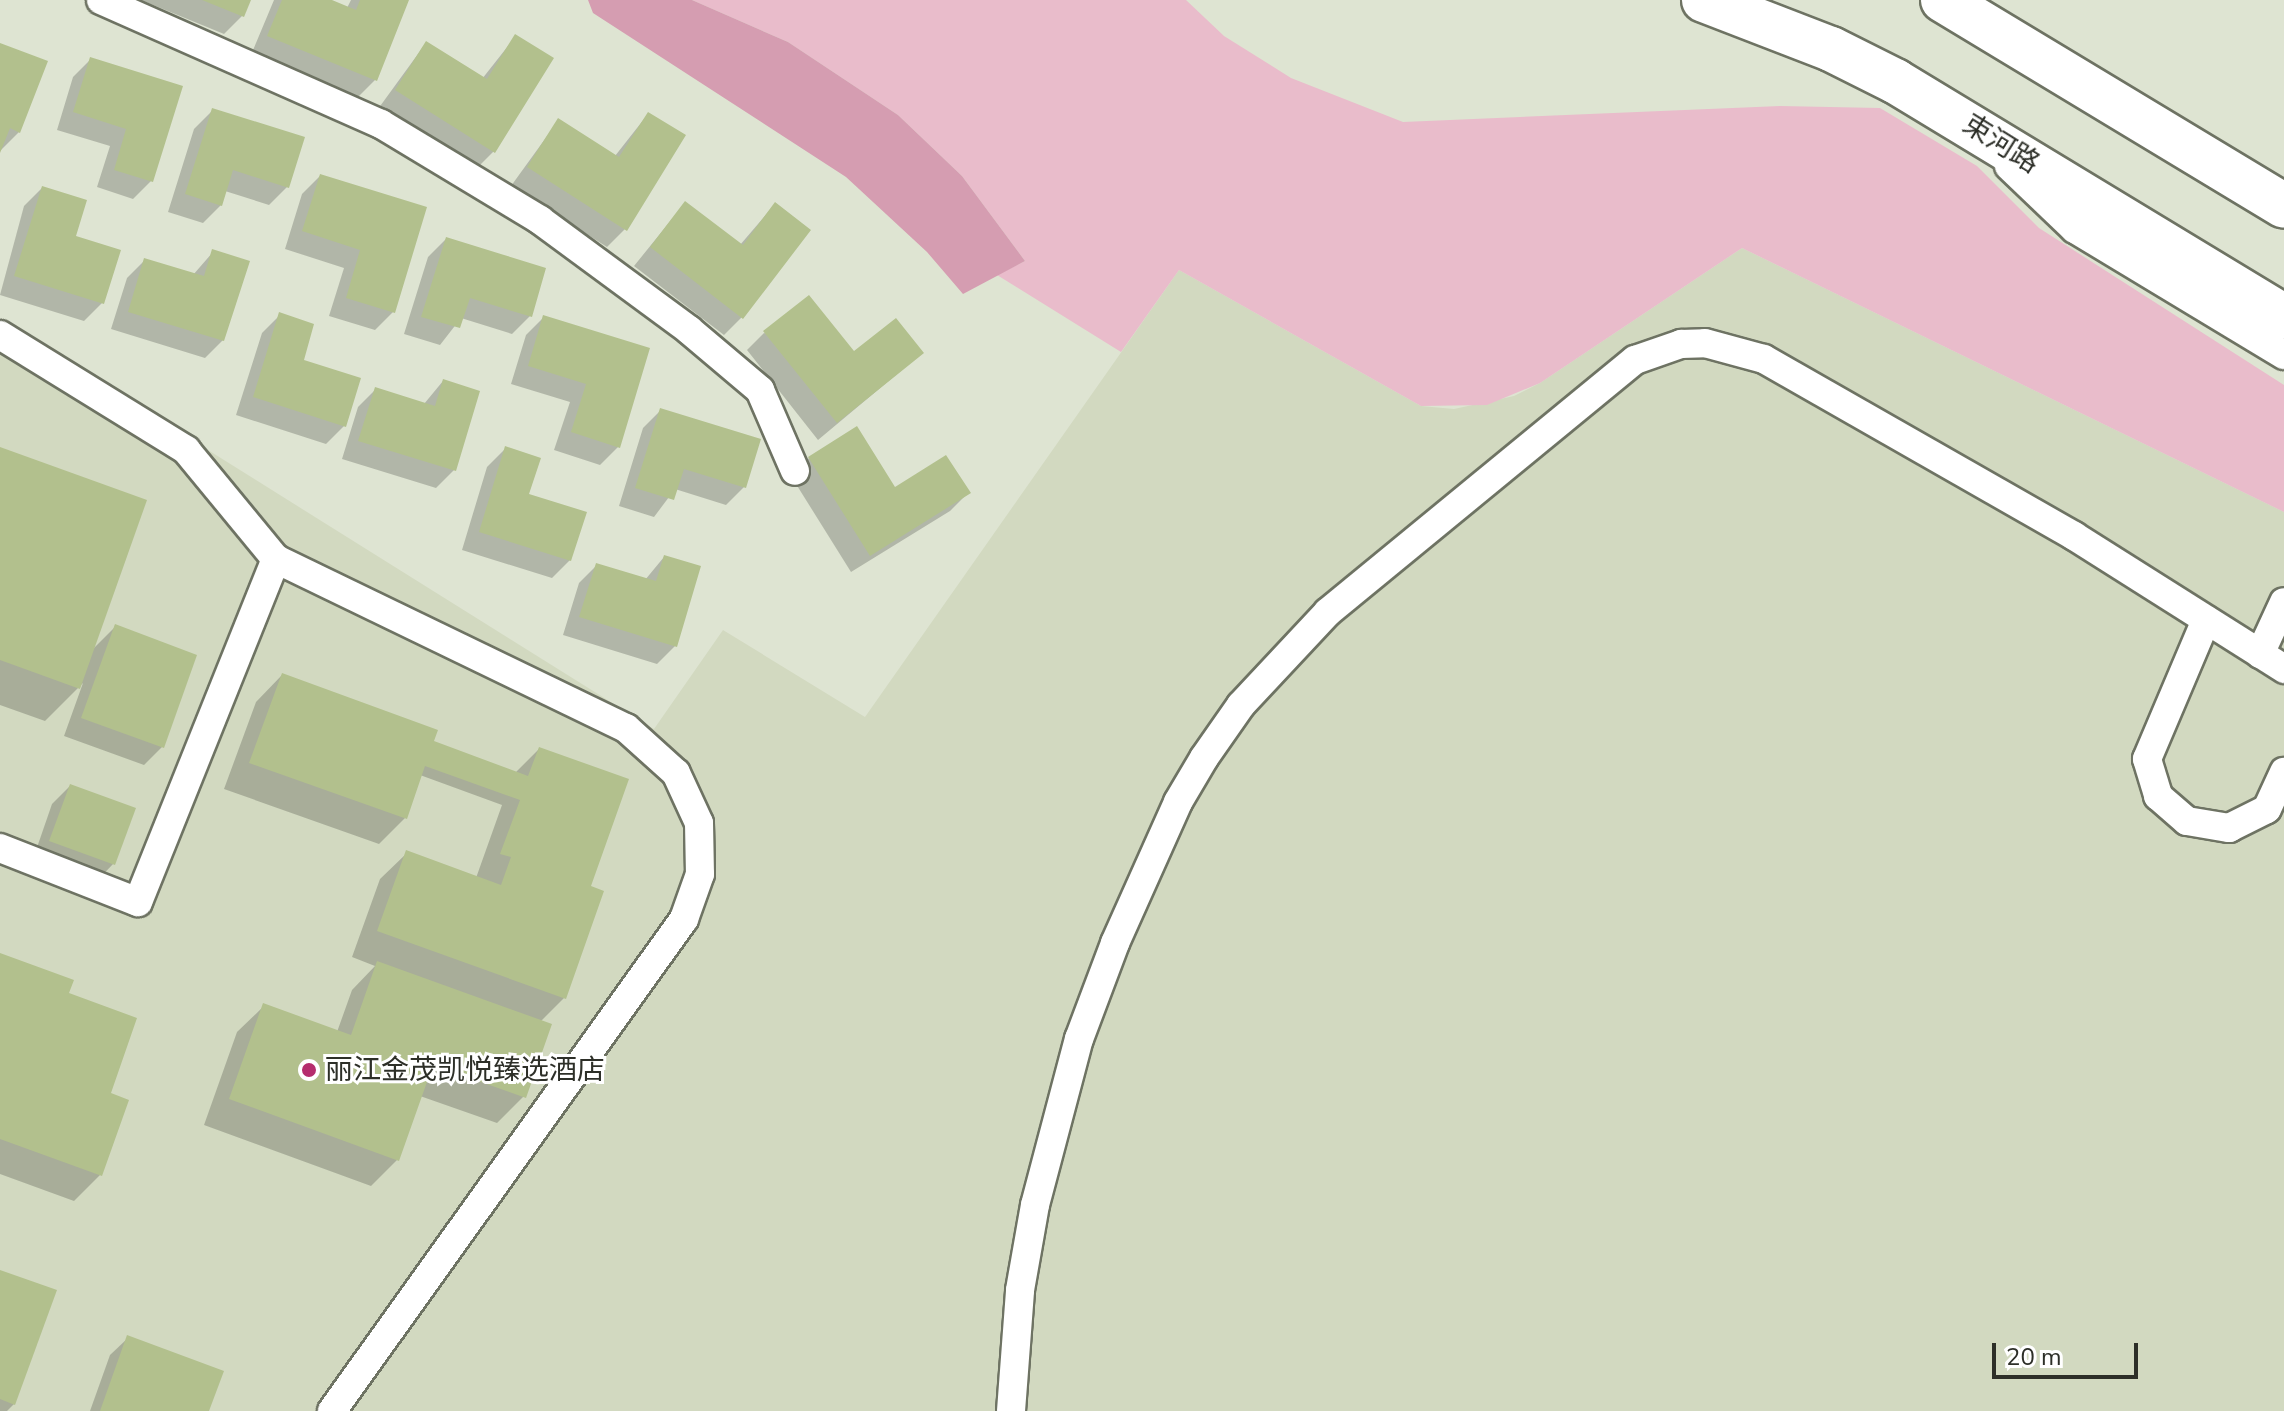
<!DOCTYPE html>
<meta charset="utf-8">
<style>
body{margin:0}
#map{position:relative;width:2284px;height:1411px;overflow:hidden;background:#dee4d2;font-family:"Nunito Sans","Noto Sans SC",sans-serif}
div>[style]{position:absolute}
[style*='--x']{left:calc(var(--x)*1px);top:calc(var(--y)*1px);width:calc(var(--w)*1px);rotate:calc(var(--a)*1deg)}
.built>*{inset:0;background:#d2d9c0}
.green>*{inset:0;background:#e9bccb}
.water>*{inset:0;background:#d59db1}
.shadow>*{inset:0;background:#0003}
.building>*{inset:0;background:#b2c08d}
.roads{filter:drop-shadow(2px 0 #6e7363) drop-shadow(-2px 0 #6e7363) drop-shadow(0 2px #6e7363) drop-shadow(0 -2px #6e7363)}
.lane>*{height:28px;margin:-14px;padding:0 14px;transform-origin:14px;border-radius:14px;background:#fff}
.primary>*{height:44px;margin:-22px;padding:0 22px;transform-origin:22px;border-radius:22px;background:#fff}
.dots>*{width:22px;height:22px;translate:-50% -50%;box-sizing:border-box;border:4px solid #fff;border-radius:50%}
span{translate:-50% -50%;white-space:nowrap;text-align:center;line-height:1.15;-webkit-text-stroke:6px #fff;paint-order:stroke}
.street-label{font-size:28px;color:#2d2f28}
.poi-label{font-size:28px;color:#2d2f28}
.left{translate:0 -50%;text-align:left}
.scale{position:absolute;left:1992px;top:1343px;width:146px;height:36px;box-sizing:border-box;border:4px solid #2d2f28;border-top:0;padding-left:10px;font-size:24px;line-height:28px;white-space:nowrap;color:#2d2f28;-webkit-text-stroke:6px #fff;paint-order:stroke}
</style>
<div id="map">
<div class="built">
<i style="clip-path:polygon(1742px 248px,2284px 512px,2284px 1411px,0 1411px,0 320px,654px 729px,723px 630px,865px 717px,1179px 270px,1421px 406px,1454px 409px,1514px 396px,1540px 383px)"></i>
</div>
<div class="green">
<i style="clip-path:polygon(692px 0,1186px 0,1224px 36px,1291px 78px,1403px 122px,1780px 106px,1880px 108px,1977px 166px,2039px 228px,2284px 385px,2284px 512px,1742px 248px,1540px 383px,1487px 405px,1421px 406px,1179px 270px,1121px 352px,997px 275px,1025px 261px,962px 176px,898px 115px,788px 42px)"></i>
</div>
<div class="water">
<i style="clip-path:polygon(588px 0,692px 0,788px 42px,898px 115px,962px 176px,1025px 261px,963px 294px,927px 252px,846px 177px,593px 13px)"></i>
</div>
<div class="shadow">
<i style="clip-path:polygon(141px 0,249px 0,242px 16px,224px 34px)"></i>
<i style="clip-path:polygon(274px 0,327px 0,347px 8px,351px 0,407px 0,375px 80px,357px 98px,251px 55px)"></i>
<i style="clip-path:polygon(516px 36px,493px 152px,475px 170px,378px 109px,426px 43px,482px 79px)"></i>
<i style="clip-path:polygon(0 45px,19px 132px,0 151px)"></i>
<i style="clip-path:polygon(91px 59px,180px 88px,151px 181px,133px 199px,97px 187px,110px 146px,57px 130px,73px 77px)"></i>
<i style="clip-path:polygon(212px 111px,287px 187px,269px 205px,225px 191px,221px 205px,203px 223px,168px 212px,194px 129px)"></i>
<i style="clip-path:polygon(648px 114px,625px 229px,607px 247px,511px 186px,558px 121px,615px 156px)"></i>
<i style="clip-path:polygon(320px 176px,424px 208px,393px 312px,375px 330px,329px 316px,344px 268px,285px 249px,302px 194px)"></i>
<i style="clip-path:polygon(42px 188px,102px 303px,84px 321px,0 295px,24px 206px)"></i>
<i style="clip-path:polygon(685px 203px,740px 245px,775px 204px,742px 317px,724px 335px,634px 266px)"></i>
<i style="clip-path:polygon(446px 239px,530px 316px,512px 334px,461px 318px,440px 345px,404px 334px,428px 257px)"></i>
<i style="clip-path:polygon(213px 252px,223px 340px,205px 358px,111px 329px,127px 278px,145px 260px,193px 275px)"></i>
<i style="clip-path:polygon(280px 315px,301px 361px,344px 426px,326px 444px,236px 415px,262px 333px)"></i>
<i style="clip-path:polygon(544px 317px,648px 349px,618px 447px,600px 465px,554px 450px,570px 402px,511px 384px,526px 335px)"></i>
<i style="clip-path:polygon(764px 333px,853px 354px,922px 353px,818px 440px,747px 350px)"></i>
<i style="clip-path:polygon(443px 381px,454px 470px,436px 488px,342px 459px,358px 407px,376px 389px,424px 404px)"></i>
<i style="clip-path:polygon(661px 410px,744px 487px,726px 505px,675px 489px,654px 517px,619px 506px,643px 428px)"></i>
<i style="clip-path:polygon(0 449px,92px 650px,115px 627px,162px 747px,144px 765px,64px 736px,83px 683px,45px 721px,0 705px)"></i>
<i style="clip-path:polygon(505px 449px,527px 495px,570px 560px,552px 578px,462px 550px,487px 467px)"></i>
<i style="clip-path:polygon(809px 458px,894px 490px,968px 493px,950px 511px,851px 572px,791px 476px)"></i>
<i style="clip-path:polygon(664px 557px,675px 646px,657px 664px,563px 635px,579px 583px,597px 565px,645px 580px)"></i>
<i style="clip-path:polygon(282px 675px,432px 743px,515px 773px,539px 749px,588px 887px,564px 998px,540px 1022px,524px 1096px,497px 1123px,420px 1096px,398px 1159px,371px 1186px,204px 1125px,237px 1032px,264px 1006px,337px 1032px,352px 990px,375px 966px,352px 957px,380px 879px,407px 853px,476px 878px,502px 805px,420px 775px,405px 818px,379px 844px,224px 789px,256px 702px)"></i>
<i style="clip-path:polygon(70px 786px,113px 864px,96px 882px,33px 859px,52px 804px)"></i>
<i style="clip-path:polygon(0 955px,67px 995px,108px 1094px,100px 1175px,74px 1201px,0 1174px)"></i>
<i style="clip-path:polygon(0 1272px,14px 1404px,7px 1411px,0 1411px)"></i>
<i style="clip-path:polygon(128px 1338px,207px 1411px,90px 1411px,110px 1355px)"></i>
</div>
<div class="building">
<i style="clip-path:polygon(202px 0,251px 0,244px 17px)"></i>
<i style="clip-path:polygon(282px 0,332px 0,356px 10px,360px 0,409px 0,377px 81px,267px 36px)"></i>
<i style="clip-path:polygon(515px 34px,554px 58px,495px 153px,395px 90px,426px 41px,487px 79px)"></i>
<i style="clip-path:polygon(0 43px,48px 61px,20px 133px,10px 128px,0 153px)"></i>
<i style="clip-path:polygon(90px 57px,183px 86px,153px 182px,114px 170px,126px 129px,73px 112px)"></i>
<i style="clip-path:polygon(212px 108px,305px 137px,289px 188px,233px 170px,222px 206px,185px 194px)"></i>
<i style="clip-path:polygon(648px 112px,686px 135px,627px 231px,527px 167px,558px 118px,619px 157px)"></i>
<i style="clip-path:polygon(320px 174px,427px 207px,395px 313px,346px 298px,360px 250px,302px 231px)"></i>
<i style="clip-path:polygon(42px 186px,87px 200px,76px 236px,121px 250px,104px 304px,14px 276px)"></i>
<i style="clip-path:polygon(685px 201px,743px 245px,775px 202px,811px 230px,743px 319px,650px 247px)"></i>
<i style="clip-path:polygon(446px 237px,546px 268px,532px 317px,470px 298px,460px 328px,421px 317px)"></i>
<i style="clip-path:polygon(212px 249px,250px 261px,224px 341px,128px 312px,144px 258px,204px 276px)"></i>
<i style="clip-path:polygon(809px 295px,854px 351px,896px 318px,924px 353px,837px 423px,763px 331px)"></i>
<i style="clip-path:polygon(279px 312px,314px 324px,304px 360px,361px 378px,346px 427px,253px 397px)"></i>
<i style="clip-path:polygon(543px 315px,650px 348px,620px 448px,571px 432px,586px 384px,528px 366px)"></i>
<i style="clip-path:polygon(443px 379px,480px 391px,456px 471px,358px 441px,375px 387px,435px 406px)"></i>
<i style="clip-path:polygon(660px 408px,761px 439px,746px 488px,684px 469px,674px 500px,635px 488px)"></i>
<i style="clip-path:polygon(857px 426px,895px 487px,946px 455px,971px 493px,870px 556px,808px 457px)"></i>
<i style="clip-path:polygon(505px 446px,541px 458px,529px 494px,587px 512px,571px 561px,479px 532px)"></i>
<i style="clip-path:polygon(0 447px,147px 500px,80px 689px,0 660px)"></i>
<i style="clip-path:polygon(664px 555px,701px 566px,677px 647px,579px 617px,596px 563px,656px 581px)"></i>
<i style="clip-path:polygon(115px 624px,197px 655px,164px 748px,81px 718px)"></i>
<i style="clip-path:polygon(282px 673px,438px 730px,434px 741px,528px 776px,539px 747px,629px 779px,591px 886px,604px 891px,566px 999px,377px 931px,406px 850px,501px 885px,511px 857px,500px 854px,520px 800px,425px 766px,407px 819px,249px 763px)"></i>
<i style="clip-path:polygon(70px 784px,136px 808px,115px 865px,49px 841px)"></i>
<i style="clip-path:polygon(0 953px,74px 980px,69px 993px,137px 1018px,111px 1093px,129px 1100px,102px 1176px,0 1139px)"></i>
<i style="clip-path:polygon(377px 961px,552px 1024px,526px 1098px,433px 1065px,399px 1161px,229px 1099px,263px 1003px,351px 1035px)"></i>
<i style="clip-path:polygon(0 1270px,57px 1290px,15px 1405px,0 1399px)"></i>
<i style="clip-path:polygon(127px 1335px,224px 1371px,209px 1411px,100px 1411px)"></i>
</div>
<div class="roads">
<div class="lane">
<i style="--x:101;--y:0;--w:306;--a:23.9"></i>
<i style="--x:381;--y:124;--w:186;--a:31.1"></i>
<i style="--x:540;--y:220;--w:185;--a:36.4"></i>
<i style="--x:689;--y:330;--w:93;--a:40.2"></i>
<i style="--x:760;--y:390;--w:88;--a:66.6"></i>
<i style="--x:2009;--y:166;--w:91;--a:43.7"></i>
<i style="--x:2075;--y:229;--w:244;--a:31.1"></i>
<i style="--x:0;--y:335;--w:219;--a:31.7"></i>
<i style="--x:186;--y:450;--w:141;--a:50.5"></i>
<i style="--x:276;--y:559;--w:389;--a:25.8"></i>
<i style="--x:626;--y:728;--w:67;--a:42"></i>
<i style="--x:676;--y:773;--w:55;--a:65.3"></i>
<i style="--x:699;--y:823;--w:51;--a:88.9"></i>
<i style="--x:700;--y:874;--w:48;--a:109.6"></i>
<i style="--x:684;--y:919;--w:605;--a:125.58"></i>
<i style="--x:2206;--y:620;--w:151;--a:113"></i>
<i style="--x:2147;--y:759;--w:39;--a:73"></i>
<i style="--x:2158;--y:796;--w:38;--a:41"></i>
<i style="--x:2187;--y:821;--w:43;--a:9.5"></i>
<i style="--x:2229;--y:828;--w:42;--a:-26.6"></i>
<i style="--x:2267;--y:809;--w:41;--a:-65.3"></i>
<i style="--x:2260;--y:654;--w:57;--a:-65.2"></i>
<i style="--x:0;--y:848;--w:148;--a:21.4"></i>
<i style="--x:138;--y:902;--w:370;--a:-68.1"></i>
<i style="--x:1011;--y:1411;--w:121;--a:-85.7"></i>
<i style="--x:1020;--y:1290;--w:86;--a:-80"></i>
<i style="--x:1035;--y:1205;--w:172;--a:-75.2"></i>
<i style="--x:1079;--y:1039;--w:103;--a:-69.4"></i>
<i style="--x:1115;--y:943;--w:154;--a:-65.9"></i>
<i style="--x:1178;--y:802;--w:51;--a:-59.4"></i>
<i style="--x:1204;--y:758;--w:65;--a:-55.1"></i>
<i style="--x:1241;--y:705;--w:127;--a:-46.9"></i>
<i style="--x:1328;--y:612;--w:397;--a:-39.4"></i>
<i style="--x:1635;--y:360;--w:49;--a:-19.2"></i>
<i style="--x:1681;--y:344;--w:24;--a:-2"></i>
<i style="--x:1705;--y:343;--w:61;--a:15.2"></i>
<i style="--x:1764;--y:359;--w:357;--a:29.7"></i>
<i style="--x:2074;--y:536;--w:249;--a:32.3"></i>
</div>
<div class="primary">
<i style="--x:1704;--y:0;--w:136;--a:21.1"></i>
<i style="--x:1831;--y:49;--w:72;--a:26.6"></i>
<i style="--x:1895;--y:81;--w:455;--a:31.2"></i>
<i style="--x:1943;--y:0;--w:398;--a:31.1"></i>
</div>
</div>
<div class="dots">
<i style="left:309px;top:1070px;background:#b52d6d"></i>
</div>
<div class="street-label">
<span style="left:2001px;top:144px;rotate:32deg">束河路</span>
</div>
<div class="poi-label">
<span class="left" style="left:325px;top:1070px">丽江金茂凯悦臻选酒店</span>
</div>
<div class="scale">20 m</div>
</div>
